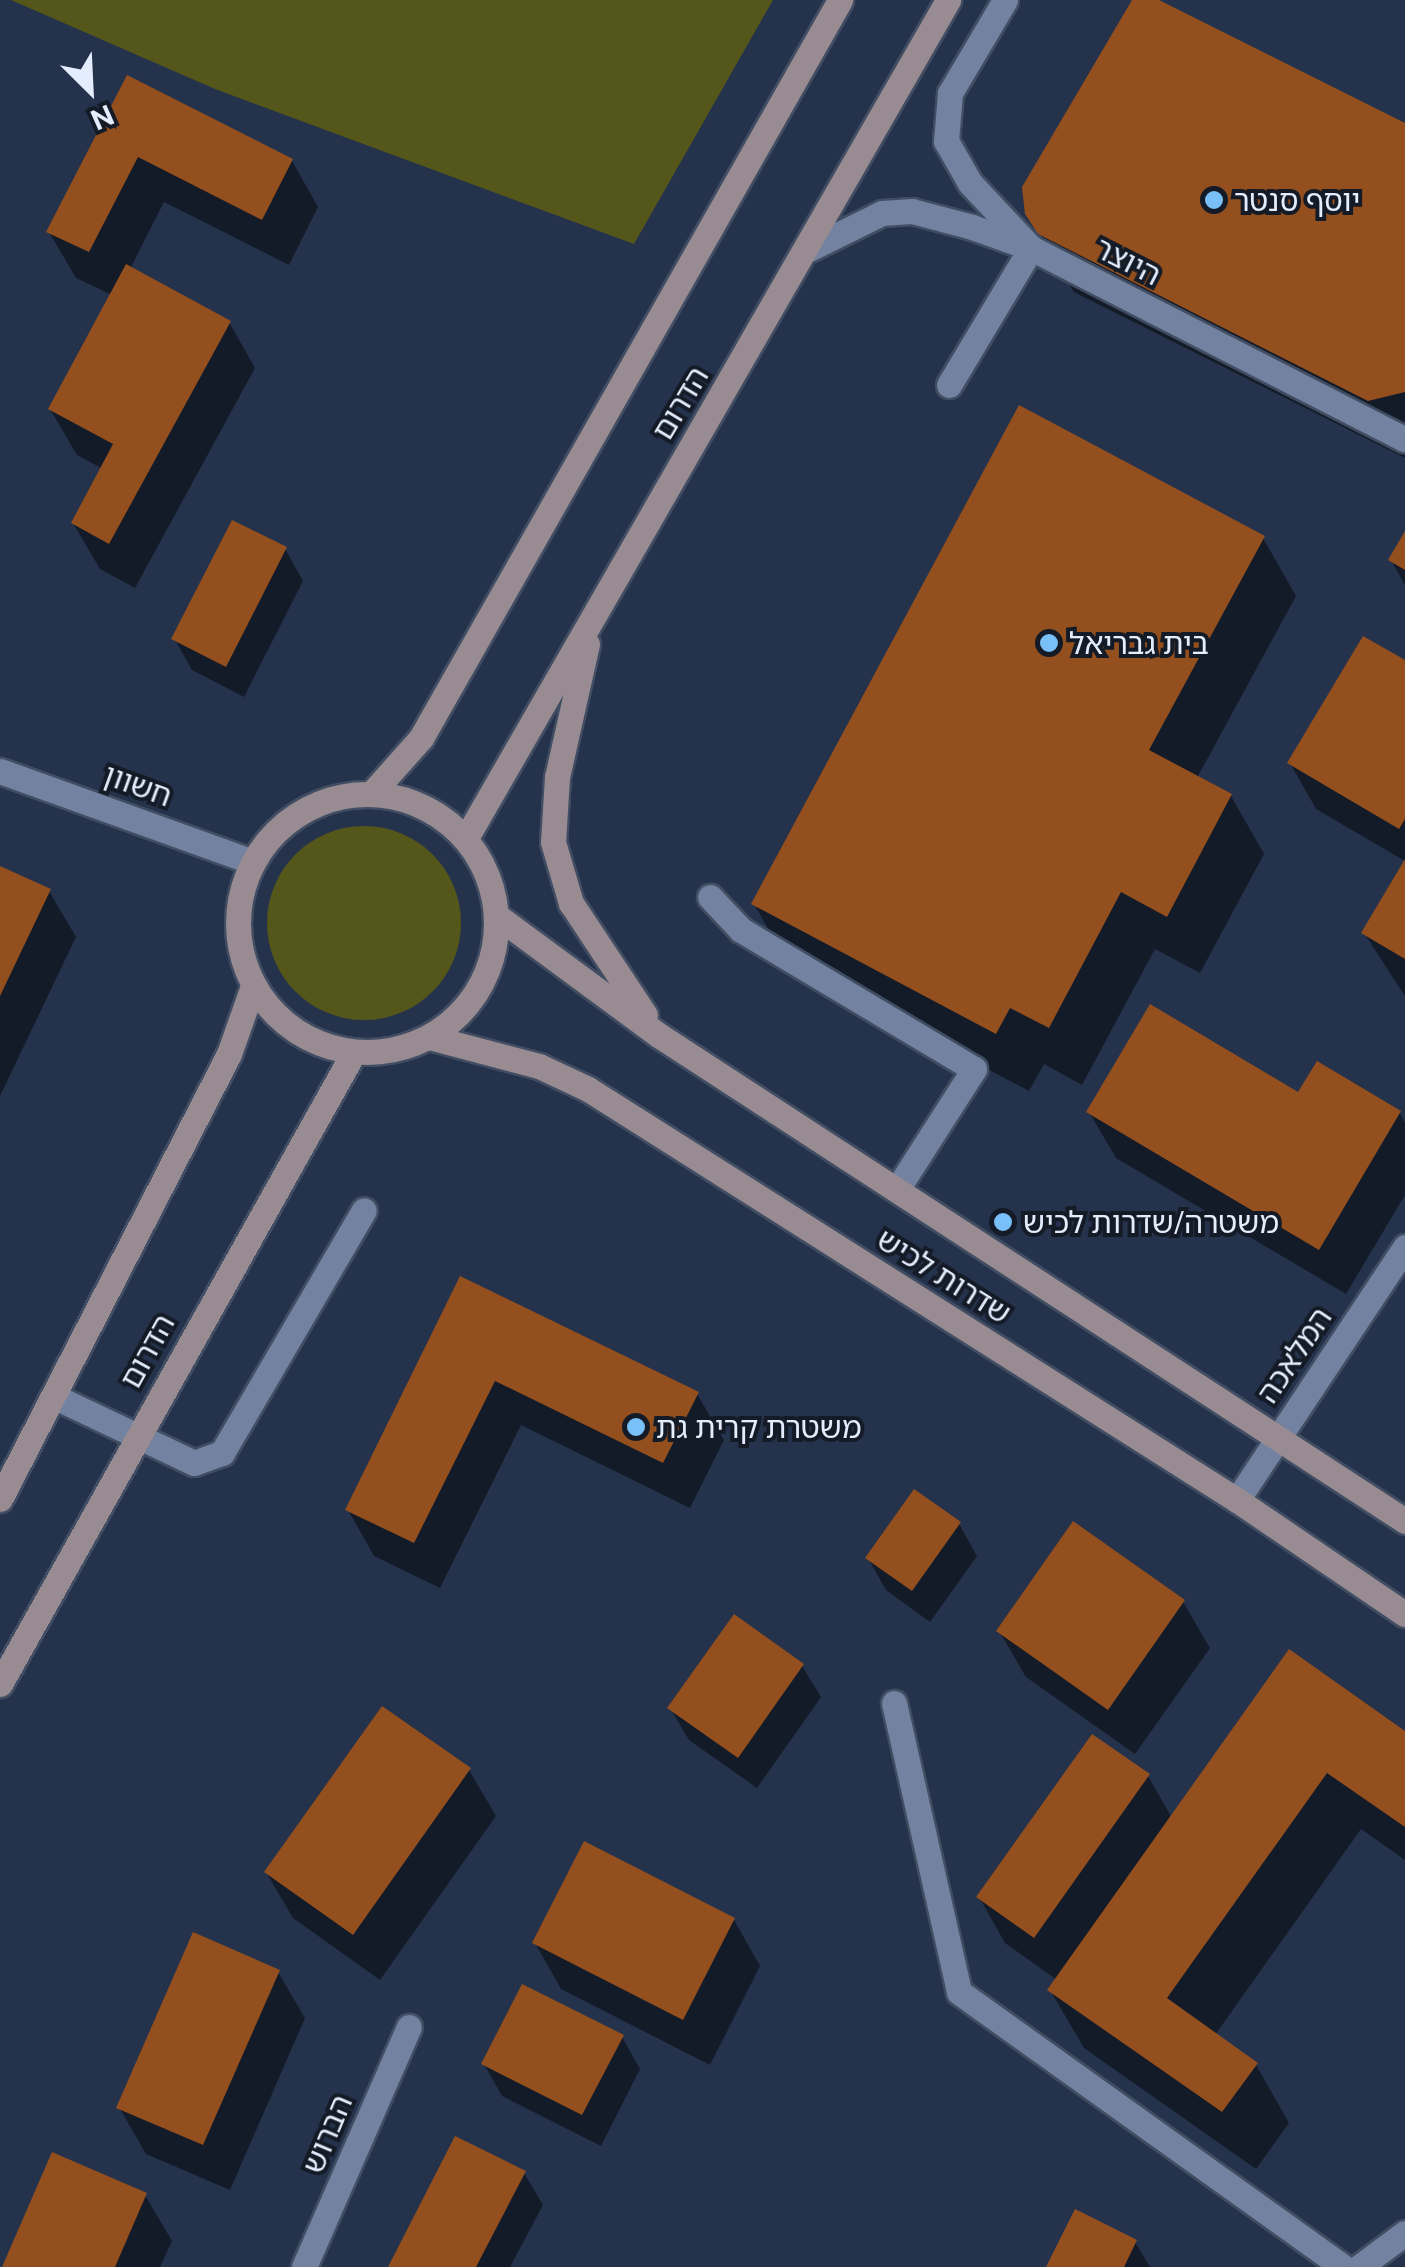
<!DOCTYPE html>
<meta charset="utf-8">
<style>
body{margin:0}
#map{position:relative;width:1405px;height:2267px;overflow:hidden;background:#25324c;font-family:"Public Sans","Noto Sans Hebrew",sans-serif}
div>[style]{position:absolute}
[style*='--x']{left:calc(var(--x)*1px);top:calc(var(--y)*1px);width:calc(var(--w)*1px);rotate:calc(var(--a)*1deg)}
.green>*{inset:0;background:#54561a}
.round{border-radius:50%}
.shadow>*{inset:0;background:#0007}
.building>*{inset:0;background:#934f1d}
.roads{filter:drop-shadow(2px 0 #414d62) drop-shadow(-2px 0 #414d62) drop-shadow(0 2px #414d62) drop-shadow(0 -2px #414d62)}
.service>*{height:25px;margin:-12.5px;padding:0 12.5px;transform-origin:12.5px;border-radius:12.5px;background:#7282a0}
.minor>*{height:25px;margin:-12.5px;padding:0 12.5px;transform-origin:12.5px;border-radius:12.5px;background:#7282a0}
.secondary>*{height:25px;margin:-12.5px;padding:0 12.5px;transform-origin:12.5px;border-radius:12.5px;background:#988c92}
.secondary>.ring{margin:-12.5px;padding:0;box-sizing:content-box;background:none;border:25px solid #988c92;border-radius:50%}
.dots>*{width:28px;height:28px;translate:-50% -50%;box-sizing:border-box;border:5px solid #141b26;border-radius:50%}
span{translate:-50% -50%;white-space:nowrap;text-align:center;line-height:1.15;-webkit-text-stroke:8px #141b26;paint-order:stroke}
.poi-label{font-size:30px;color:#e4edfe}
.left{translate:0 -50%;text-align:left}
.street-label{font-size:30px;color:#e4edfe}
.north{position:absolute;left:40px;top:40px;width:100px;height:100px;-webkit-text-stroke:8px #141b26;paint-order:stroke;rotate:156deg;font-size:28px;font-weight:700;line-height:40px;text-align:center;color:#e4edfe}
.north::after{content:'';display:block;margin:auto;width:35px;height:45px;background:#e4edfe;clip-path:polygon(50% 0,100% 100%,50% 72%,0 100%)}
</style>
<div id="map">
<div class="green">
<i style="clip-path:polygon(11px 0,773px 0,634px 244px,215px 89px)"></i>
<i class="round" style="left:267px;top:826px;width:194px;height:194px"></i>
</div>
<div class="shadow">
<i style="clip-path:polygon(1135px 0,1153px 0,1405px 125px,1405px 458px,1074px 292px,1061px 272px,1027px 213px)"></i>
<i style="clip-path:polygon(128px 78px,292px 161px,318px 207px,289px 265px,164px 202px,130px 269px,229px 322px,255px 368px,135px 588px,100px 569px,73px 523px,103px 469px,77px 455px,50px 409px,112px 295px,76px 278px,49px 232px)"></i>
<i style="clip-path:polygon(1405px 536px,1405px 585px,1391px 560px)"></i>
<i style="clip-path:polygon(1263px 538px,1296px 596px,1197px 778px,1231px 796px,1264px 854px,1200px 973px,1155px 949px,1082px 1085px,1044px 1064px,1029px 1091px,787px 962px,754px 904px)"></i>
<i style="clip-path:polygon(285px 549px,303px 581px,244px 697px,192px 670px,174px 638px)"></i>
<i style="clip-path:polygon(1405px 663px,1405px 861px,1316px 809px,1290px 763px)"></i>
<i style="clip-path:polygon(1405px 864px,1405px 996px,1364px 933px)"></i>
<i style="clip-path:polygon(0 868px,49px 891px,76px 937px,0 1096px)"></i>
<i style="clip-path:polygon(1299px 1096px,1400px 1113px,1405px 1123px,1405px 1195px,1346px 1294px,1116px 1158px,1089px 1112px)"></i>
<i style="clip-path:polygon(462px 1279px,697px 1394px,724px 1440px,690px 1508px,521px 1425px,440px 1588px,374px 1556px,348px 1510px)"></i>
<i style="clip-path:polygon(959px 1524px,977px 1556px,930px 1622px,886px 1590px,868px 1558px)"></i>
<i style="clip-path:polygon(1183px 1602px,1210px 1648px,1135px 1754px,1026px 1677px,999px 1631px)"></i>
<i style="clip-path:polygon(802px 1666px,821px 1697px,757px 1788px,689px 1740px,670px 1708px)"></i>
<i style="clip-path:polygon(1405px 1734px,1405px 1860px,1361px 1829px,1215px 2035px,1256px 2065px,1289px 2123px,1256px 2169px,1084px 2048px,1050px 1990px,1057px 1980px,1005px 1943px,979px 1897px,1148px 1776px,1172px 1818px)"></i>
<i style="clip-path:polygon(469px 1770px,496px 1816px,380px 1980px,293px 1918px,266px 1872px)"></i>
<i style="clip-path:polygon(734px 1920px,760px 1966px,710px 2065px,561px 1989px,535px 1943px)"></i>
<i style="clip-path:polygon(278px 1972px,305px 2018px,230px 2190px,146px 2154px,119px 2107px)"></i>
<i style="clip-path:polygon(622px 2037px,640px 2069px,601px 2146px,502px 2096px,484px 2064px)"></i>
<i style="clip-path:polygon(524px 2173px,543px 2205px,510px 2267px,391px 2267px)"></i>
<i style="clip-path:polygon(145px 2195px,172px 2241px,160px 2267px,5px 2267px)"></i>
<i style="clip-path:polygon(1135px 2242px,1150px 2267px,1049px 2267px)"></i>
</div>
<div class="building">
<i style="clip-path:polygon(1132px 0,1159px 0,1405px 123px,1405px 392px,1368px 401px,1038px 234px,1025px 214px,1022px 187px)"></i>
<i style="clip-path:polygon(127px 75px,293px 159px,262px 220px,138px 157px,89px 252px,46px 232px)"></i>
<i style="clip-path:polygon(126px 264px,231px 321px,109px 544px,71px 523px,113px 444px,48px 409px)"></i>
<i style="clip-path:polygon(1019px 405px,1265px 536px,1149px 750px,1232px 794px,1167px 917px,1121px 892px,1049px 1028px,1010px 1008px,996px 1034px,751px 904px)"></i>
<i style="clip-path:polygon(232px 520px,287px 547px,226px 667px,171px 639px)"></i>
<i style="clip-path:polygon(1405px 531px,1405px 570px,1388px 560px)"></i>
<i style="clip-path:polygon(1363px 636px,1405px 660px,1405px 819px,1399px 829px,1287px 763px)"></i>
<i style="clip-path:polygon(1405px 859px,1405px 959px,1361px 933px)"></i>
<i style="clip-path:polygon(0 866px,51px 889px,0 996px)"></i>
<i style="clip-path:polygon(1150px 1004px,1298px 1092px,1317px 1061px,1401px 1111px,1319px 1250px,1086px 1112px)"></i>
<i style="clip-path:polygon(460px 1276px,699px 1392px,663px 1463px,495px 1381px,414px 1543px,345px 1510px)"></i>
<i style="clip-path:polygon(914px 1489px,961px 1522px,912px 1591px,865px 1558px)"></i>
<i style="clip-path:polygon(1073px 1521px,1185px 1600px,1108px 1710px,996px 1631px)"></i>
<i style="clip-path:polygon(734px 1614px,804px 1664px,738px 1758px,667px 1708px)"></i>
<i style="clip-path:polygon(1289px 1649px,1405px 1731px,1405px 1827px,1327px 1773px,1167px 1998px,1258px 2063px,1222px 2112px,1047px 1990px)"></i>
<i style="clip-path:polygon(382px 1706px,471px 1768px,353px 1935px,264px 1872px)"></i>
<i style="clip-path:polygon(1092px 1734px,1150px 1774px,1034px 1938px,976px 1897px)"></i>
<i style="clip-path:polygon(584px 1841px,735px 1918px,683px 2020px,532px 1943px)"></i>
<i style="clip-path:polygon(193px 1932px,280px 1970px,203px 2145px,116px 2108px)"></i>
<i style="clip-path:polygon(522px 1984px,624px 2035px,582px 2115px,481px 2064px)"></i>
<i style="clip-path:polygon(455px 2136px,526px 2171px,476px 2267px,388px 2267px)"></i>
<i style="clip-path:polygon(52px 2152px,147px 2193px,115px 2267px,2px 2267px)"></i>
<i style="clip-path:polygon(1075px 2209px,1137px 2240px,1124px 2267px,1046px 2267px)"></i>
</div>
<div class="roads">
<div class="service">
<i style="--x:949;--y:385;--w:160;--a:-59.1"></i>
<i style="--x:1031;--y:248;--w:89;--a:-133.2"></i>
<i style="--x:970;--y:183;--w:48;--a:-119.7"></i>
<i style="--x:946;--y:141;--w:48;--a:-85.2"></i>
<i style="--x:950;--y:93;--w:108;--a:-59.4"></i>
<i style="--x:710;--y:897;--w:45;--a:46.8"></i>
<i style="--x:741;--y:930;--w:271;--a:30.8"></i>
<i style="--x:974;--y:1069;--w:141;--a:122.6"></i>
<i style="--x:53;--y:1396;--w:156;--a:25.4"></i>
<i style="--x:194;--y:1463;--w:30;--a:-20"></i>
<i style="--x:222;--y:1453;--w:281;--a:-59.7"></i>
<i style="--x:894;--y:1703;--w:296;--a:77.3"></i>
<i style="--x:959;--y:1992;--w:472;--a:35.6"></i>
</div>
<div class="minor">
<i style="--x:809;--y:249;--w:81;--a:-26.3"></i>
<i style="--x:882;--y:213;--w:30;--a:-4"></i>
<i style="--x:912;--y:211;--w:62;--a:14.9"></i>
<i style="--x:972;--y:227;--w:63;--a:19.6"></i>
<i style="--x:1031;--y:248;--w:420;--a:27.1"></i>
<i style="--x:0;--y:771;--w:269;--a:19.8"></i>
<i style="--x:1237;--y:1500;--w:304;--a:-56.4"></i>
<i style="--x:304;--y:2267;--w:262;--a:-66.4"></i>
<i style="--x:1359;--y:2267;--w:57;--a:-36.5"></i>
</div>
<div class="secondary">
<i style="--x:587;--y:644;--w:136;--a:102.7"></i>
<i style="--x:557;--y:777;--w:65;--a:93.5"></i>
<i style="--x:553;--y:842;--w:64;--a:73.6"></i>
<i style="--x:571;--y:903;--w:134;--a:56.5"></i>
<i style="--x:372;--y:793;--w:74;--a:-48.3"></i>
<i style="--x:421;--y:738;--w:849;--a:-60.41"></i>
<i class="ring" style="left:238px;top:794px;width:233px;height:233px"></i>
<i style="--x:466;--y:838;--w:967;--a:-60.09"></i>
<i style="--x:497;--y:916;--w:202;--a:36.4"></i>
<i style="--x:660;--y:1036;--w:889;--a:33.06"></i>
<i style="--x:429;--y:1037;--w:114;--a:14.8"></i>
<i style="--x:539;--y:1066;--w:54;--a:25.1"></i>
<i style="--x:588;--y:1089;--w:768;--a:32.35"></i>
<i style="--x:1237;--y:1500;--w:203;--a:34.2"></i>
<i style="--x:0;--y:1499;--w:500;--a:-62.77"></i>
<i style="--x:229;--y:1054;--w:72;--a:-70.6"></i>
<i style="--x:0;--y:1684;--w:724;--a:-60.75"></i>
</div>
</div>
<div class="dots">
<i style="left:1214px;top:200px;background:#79bff8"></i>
<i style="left:1049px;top:643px;background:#79bff8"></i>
<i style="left:1003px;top:1222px;background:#79bff8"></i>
<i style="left:636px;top:1427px;background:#79bff8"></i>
</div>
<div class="poi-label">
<span class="left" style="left:1234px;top:200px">יוסף סנטר</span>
<span class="left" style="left:1069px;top:643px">בית גבריאל</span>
<span class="left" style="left:1023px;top:1222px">משטרה/שדרות לכיש</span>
<span class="left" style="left:656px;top:1427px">משטרת קרית גת</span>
</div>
<div class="street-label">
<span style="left:1128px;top:261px;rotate:27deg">היוצר</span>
<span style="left:680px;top:403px;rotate:-59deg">הדרום</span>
<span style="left:138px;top:785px;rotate:20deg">חשוון</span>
<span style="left:944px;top:1276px;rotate:32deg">שדרות לכיש</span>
<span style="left:147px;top:1351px;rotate:-61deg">הדרום</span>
<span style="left:1294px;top:1355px;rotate:-56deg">המלאכה</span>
<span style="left:327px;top:2134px;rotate:-67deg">הברוש</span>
</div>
<div class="north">N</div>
</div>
